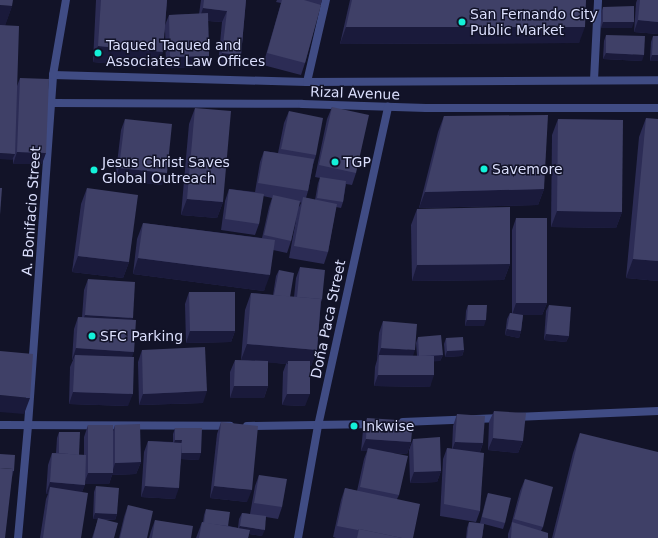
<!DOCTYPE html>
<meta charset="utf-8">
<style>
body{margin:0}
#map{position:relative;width:658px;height:538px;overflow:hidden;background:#121328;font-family:"DejaVu Sans",sans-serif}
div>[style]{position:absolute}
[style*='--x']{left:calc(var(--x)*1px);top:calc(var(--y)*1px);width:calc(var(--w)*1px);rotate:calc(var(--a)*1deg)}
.service>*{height:8px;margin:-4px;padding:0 4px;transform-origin:4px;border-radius:4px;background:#404c84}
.minor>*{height:8px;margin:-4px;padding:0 4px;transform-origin:4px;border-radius:4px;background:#404c84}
.tertiary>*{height:8px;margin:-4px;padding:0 4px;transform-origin:4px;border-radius:4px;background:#404c84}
.wall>*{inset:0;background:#2c2c55}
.shaded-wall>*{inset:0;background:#1a1a3b}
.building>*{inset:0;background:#3f4067}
.dots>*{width:11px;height:11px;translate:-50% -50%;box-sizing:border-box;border:2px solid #121328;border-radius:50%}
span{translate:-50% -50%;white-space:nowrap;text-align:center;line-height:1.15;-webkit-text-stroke:3px #121328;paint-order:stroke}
.poi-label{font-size:14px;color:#dbdffd}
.left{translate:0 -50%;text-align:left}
.street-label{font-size:14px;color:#dbdffd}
</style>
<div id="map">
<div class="service">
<i style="--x:594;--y:80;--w:80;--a:-87.1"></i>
</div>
<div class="minor">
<i style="--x:307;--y:82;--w:84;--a:-77"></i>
<i style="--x:515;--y:417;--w:143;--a:-2.4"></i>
<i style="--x:403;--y:422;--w:98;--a:-2.3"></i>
<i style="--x:0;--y:425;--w:230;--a:0.2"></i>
<i style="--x:247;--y:426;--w:129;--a:-0.9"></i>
</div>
<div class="tertiary">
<i style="--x:53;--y:75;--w:254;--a:1.6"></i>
<i style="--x:307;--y:82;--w:351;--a:-0.3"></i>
<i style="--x:52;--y:103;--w:250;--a:0.2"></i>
<i style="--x:302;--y:104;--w:124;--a:1.8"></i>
<i style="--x:426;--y:108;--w:232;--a:0"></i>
<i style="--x:18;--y:538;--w:113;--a:-84.9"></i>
<i style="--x:28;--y:425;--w:351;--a:-85.9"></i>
<i style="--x:53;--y:75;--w:76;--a:-80.2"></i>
<i style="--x:298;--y:538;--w:114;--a:-79.9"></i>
<i style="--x:318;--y:426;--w:327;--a:-77.6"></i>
</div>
<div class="wall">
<i style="clip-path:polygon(96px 0,167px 0,165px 25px,169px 15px,199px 14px,201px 0,246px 0,241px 55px,237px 67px,218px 65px,222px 22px,208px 21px,209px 56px,204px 67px,166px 68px,165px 29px,157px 68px,93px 62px)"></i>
<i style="clip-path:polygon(277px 0,322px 0,305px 63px,301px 75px,263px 65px,281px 3px,276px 2px)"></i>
<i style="clip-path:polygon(350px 0,586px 0,579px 43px,340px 44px)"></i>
<i style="clip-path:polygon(637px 0,658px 0,658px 34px,634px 32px,636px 3px)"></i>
<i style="clip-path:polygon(12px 6px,5px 25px,17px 86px,20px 78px,42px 164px,13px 164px,13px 158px,12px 160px,0 25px)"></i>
<i style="clip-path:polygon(603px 7px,632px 28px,601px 28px,601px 13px)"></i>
<i style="clip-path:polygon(606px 35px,642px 61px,603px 59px,604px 41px)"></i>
<i style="clip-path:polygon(653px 36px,658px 36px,658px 61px,650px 61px,651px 42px)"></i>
<i style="clip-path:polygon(332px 107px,356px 173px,352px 185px,346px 184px,343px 202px,341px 208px,336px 207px,328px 252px,324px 264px,289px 258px,298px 209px,301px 203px,300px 202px,291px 241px,287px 253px,273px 250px,264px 291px,133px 274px,137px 239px,143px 223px,262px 238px,269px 207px,272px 198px,263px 196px,259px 224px,255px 235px,221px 230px,225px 201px,229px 189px,255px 192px,260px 162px,264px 151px,278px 153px,284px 123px,289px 111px,316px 155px,313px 165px,308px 191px,306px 198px,315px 200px,318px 183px,320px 178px,315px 177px,327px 119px)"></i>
<i style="clip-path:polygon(195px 108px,223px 202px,217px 218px,181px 215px,189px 124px)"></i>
<i style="clip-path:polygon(444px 116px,544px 189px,538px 205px,419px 208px,438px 132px)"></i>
<i style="clip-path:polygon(646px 118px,658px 281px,626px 278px,639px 137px)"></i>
<i style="clip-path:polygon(125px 119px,162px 185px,115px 180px,121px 130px)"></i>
<i style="clip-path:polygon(558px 119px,622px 212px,616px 228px,551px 227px,552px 135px)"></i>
<i style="clip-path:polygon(87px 188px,129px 262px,123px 278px,72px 272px,81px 204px)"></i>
<i style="clip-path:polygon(417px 209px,510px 264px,504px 280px,412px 281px,411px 225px)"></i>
<i style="clip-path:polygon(516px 218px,547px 303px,542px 315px,523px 315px,521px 331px,519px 338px,505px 335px,507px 319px,510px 313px,512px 313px,512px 230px)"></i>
<i style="clip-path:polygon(300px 267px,322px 300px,321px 302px,317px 350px,311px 366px,310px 366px,305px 406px,282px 405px,283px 372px,286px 364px,268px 362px,268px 386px,264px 398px,230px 398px,230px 372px,235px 360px,247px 361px,241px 360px,245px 310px,251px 293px,273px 295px,276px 276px,279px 270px,290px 297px,294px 297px,296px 278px)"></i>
<i style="clip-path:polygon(88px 279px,132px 320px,132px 357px,128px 406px,69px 404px,70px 367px,73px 360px,72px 360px,74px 329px,78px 317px,82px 317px,84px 290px)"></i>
<i style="clip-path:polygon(189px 292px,235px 331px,231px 342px,186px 343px,185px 304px)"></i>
<i style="clip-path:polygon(468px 305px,484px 326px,465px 326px,466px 311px)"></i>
<i style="clip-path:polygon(549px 305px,569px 336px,566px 342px,544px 340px,546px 311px)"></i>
<i style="clip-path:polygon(383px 321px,413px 356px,417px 356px,416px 343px,418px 337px,443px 355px,440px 361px,434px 361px,430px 387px,374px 386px,375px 367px,377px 360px,379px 333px)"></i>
<i style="clip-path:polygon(446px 338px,464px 350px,462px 356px,445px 357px,444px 344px)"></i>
<i style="clip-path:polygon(142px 350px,203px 403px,139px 405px,138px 362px)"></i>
<i style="clip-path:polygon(494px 411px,523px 441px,518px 453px,488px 450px,489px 422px)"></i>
<i style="clip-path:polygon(457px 414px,483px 443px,480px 452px,480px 511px,476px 522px,440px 516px,443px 459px,447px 448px,452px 449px,453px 426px)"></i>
<i style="clip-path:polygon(367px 418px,411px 442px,407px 454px,394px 453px,399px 495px,397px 499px,413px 538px,336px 538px,333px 537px,341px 500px,345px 488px,357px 491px,364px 459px,367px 451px,361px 451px,363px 430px)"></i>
<i style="clip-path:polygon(221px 422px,247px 502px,210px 498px,217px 434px)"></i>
<i style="clip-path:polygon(88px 425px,113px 431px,115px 425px,141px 462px,136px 474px,112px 475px,109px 484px,85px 484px,82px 492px,81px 538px,40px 538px,46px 499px,48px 494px,46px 494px,48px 465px,52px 453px,56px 453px,57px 438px,59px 432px,79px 455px,84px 455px,84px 437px)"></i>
<i style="clip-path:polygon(175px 428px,199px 460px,181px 459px,175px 499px,141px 497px,144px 452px,148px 441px,173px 442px,173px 434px)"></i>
<i style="clip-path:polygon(580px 433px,658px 538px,552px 538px,573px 453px)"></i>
<i style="clip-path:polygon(413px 439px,441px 471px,437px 482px,410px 483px,409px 450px)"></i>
<i style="clip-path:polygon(259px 475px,282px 507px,278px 519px,266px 517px,262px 536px,249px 534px,248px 538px,196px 538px,202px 522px,203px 522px,204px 515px,206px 509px,229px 526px,238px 528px,239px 519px,242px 513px,250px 514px,255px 486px)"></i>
<i style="clip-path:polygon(525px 479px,543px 527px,541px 531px,548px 538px,508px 538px,508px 534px,511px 525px,520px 491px)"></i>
<i style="clip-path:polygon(96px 486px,117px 514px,115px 520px,104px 520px,114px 538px,92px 538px,98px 519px,93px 519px,94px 492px)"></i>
<i style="clip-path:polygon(488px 493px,505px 523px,503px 529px,484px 524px,482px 538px,466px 538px,467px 528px,469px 522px,480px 523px,486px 499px)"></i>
<i style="clip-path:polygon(128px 505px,147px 538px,119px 538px,124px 517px)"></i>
<i style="clip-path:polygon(155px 520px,191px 538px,149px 538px,151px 531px)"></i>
</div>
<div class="shaded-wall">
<i style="clip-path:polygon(0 5px,12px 6px,5px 26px,0 25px)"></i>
<i style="clip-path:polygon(203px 8px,227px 11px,222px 22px,199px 20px)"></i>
<i style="clip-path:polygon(638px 20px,658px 22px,658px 34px,634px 32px)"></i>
<i style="clip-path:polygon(603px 22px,634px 22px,632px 28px,601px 28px)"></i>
<i style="clip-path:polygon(346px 27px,585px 27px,579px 43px,340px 44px)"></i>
<i style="clip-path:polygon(98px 46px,163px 52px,157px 68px,93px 62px)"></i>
<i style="clip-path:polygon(222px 53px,241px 55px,237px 67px,218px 65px)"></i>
<i style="clip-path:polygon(606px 53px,644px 55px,642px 61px,603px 59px)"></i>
<i style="clip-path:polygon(652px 55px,658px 55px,658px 61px,650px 61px)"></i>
<i style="clip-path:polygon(209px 56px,204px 67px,166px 68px,170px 57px)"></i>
<i style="clip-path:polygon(17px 152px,46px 153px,42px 164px,13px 164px)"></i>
<i style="clip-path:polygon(0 153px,15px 154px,12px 160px,0 159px)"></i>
<i style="clip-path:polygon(119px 168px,167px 173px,162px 185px,115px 180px)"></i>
<i style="clip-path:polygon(544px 189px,538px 205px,419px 208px,425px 192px)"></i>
<i style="clip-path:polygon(187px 199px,223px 202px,217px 218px,181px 215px)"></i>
<i style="clip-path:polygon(557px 211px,622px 212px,616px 228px,551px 227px)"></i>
<i style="clip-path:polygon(78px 256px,129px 262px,123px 278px,72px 272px)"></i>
<i style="clip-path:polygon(138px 258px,270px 275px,264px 291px,133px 274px)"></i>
<i style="clip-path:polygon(633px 259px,658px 261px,658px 281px,626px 278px)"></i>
<i style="clip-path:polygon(510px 264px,504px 280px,412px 281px,417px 265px)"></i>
<i style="clip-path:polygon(516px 303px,547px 303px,542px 315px,512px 315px)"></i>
<i style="clip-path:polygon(85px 315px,133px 318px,129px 329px,81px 326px)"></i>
<i style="clip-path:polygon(467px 320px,486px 320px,484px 326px,465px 326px)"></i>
<i style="clip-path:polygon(507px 329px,521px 331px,519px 338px,505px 335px)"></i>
<i style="clip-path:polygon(190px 331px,235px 331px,231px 342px,186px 343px)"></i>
<i style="clip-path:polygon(546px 334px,569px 336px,566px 342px,544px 340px)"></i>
<i style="clip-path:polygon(247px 344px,317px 350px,311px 366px,287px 364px,288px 361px,286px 364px,241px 360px)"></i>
<i style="clip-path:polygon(76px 348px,134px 352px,130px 363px,75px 355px,73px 360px,72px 360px)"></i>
<i style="clip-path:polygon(381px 348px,415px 350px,411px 362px,379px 355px,377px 360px)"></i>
<i style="clip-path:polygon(464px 350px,462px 356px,445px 357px,447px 351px)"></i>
<i style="clip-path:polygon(443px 355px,440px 361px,417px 363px,419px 357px)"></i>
<i style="clip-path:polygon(378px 375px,434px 375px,430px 387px,374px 386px)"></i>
<i style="clip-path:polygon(234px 386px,268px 386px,264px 398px,230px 398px)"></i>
<i style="clip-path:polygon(207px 391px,203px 403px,139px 405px,143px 394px)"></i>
<i style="clip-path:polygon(73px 392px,133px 394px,128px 406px,69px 404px)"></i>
<i style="clip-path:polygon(287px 394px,310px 394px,305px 406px,282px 405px)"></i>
<i style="clip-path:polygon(0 395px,30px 398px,24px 414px,0 412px)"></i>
<i style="clip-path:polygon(493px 438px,523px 441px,518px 453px,488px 450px)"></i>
<i style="clip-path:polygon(366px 439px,411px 442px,407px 454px,368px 451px,368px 448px,367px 451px,361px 451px)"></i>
<i style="clip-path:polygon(175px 440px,182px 440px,180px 446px,173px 446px)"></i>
<i style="clip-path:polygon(455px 442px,483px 443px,479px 455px,451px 453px)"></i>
<i style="clip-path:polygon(181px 453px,201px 453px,199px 460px,179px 459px)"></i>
<i style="clip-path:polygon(141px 462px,136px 474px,112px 475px,109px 484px,84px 484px,88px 473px,112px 473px,115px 463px)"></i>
<i style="clip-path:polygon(0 470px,14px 471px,12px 477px,0 477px)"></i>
<i style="clip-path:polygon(441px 471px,437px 482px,410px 483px,414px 472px)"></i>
<i style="clip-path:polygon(50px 482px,85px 485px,80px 496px,50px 487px,48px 494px,46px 494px)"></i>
<i style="clip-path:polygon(145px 486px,179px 488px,175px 499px,141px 497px)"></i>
<i style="clip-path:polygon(214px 486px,252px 490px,247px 502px,210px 498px)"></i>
<i style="clip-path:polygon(95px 513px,117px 514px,115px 520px,93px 519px)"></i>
<i style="clip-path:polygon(240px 526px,265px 530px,262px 536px,237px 532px)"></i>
</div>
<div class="building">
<i style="clip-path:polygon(0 0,13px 0,12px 6px,0 5px)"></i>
<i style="clip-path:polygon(101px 0,167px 0,163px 52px,98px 46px)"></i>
<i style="clip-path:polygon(204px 0,246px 0,241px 55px,222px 53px,227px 11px,203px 8px)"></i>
<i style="clip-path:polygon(282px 0,304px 0,321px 5px,305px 63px,267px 53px)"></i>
<i style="clip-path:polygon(352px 0,586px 0,585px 27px,346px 27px)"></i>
<i style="clip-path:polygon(640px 0,658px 0,658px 22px,638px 20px)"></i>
<i style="clip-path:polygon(634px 6px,634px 22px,603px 22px,603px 7px)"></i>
<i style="clip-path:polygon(208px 13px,209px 56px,170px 57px,169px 15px)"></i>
<i style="clip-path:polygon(0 25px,19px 26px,15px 154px,0 153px)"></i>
<i style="clip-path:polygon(606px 35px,645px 36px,644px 55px,606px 53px)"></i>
<i style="clip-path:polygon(653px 36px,658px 36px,658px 55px,652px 55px)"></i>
<i style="clip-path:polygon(20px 78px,49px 79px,46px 153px,17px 152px)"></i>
<i style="clip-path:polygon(332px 107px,369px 115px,356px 173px,319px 165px)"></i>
<i style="clip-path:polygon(195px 108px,231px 111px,223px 202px,187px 199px)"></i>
<i style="clip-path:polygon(289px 111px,323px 118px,316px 155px,281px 149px)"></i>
<i style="clip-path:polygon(548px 115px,544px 189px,425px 192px,444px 116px)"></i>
<i style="clip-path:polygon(646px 118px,658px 119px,658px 261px,633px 259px)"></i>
<i style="clip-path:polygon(125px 119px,172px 124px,167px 173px,119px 168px)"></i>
<i style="clip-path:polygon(558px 119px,623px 120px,622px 212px,557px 211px)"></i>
<i style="clip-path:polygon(264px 151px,314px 159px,308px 191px,258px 183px)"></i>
<i style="clip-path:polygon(320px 177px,346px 181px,343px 202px,317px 198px)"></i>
<i style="clip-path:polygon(0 188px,2px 188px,0 215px)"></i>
<i style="clip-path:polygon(87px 188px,138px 195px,129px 262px,78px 256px)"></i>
<i style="clip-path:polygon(229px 189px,264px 194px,259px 224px,225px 219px)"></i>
<i style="clip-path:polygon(273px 195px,300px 201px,291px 241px,264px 235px)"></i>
<i style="clip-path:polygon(303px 197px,337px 204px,328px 252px,294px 246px)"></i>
<i style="clip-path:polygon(510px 207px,510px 264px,417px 265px,417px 209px)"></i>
<i style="clip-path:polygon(516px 218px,547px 218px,547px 303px,516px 303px)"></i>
<i style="clip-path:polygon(143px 223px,275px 240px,270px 275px,138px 258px)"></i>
<i style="clip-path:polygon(300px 267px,325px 270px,322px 300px,321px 299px,297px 297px)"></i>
<i style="clip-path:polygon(279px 270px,294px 273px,290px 297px,274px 295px)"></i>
<i style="clip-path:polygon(88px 279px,135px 282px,133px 318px,85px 315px)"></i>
<i style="clip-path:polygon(189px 292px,235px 292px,235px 331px,190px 331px)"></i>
<i style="clip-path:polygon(251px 293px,321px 299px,317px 350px,247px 344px)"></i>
<i style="clip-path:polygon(468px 305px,487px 305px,486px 320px,467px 320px)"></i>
<i style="clip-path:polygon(549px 305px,571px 307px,569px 336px,546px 334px)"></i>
<i style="clip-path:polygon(510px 313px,523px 315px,521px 331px,507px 329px)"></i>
<i style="clip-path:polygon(78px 317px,136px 320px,134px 352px,76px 348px)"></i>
<i style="clip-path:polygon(383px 321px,417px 324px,415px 350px,381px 348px)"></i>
<i style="clip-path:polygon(441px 335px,443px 355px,419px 356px,418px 337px)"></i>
<i style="clip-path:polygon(463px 337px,464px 350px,447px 351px,446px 338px)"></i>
<i style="clip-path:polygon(205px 347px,207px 391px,143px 394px,142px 350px)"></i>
<i style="clip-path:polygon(0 351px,33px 354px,30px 398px,0 395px)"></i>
<i style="clip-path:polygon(75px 355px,134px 357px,133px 394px,73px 392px)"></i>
<i style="clip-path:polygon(379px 355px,434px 356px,434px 375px,378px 375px)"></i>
<i style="clip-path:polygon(235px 360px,268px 361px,268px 386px,234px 386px)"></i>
<i style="clip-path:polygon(288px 361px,310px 361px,310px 394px,287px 394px)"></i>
<i style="clip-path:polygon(494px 411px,526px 413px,523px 441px,493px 438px)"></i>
<i style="clip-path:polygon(457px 414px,485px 416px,483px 443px,455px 442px)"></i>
<i style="clip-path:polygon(367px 418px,413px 421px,411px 442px,366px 439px)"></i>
<i style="clip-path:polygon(221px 422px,258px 426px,252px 490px,214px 486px)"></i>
<i style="clip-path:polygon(140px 424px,141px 462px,115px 463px,115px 425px)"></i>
<i style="clip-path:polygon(88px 425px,113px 425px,113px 473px,88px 473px)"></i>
<i style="clip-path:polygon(175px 428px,202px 428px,201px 453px,182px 453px,182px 440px,175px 440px)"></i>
<i style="clip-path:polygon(59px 432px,80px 432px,79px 455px,59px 453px)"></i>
<i style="clip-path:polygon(580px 433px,658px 452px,658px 538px,554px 538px)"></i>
<i style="clip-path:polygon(440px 437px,441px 471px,414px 472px,413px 439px)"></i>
<i style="clip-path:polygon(148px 441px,182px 443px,179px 488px,145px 486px)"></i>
<i style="clip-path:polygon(368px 448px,408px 456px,399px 495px,360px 487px)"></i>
<i style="clip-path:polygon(447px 448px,484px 453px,480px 511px,444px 504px)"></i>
<i style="clip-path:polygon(52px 453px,86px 455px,85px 485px,50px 482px)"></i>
<i style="clip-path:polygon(0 454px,15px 455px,14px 471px,12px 471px,13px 469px,0 468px)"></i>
<i style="clip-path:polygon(0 468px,13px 469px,5px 538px,0 538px)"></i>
<i style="clip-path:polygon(259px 475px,287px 479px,282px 507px,254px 503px)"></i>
<i style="clip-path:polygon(525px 479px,553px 487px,543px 527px,514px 519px)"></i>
<i style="clip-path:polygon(96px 486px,119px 488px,117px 514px,95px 513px)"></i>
<i style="clip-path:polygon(50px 487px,88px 493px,81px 538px,43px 538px)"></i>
<i style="clip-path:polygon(345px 488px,420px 504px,413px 538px,402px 538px,359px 529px,358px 530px,337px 526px)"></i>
<i style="clip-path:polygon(488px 493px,511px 498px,505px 523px,482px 517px)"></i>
<i style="clip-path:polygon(128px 505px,153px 511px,147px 538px,120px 538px)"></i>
<i style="clip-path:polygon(206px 509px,230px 512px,228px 526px,204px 523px)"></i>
<i style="clip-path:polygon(242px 513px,266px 516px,265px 530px,240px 526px)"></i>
<i style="clip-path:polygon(98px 518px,118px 523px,114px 538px,93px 538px)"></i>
<i style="clip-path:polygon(155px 520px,193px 526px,191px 538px,152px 538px)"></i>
<i style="clip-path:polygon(202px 522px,250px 530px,248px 538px,199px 538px)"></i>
<i style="clip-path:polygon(469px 522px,484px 524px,482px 538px,467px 538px)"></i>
<i style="clip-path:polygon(512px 522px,548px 533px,548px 538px,511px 538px)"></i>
<i style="clip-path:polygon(359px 529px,402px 538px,357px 538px)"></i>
</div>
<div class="dots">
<i style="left:462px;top:22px;background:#13f1d9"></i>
<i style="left:98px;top:53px;background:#13f1d9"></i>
<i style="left:335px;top:162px;background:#13f1d9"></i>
<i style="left:484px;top:169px;background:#13f1d9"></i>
<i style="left:94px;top:170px;background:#13f1d9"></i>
<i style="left:92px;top:336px;background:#13f1d9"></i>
<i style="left:354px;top:426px;background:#13f1d9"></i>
</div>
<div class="poi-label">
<span class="left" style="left:470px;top:22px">San Fernando City<br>Public Market</span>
<span class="left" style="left:106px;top:53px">Taqued Taqued and<br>Associates Law Offices</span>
<span class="left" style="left:102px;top:170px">Jesus Christ Saves<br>Global Outreach</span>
<span class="left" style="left:343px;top:162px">TGP</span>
<span class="left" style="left:492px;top:169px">Savemore</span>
<span class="left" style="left:100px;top:336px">SFC Parking</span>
<span class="left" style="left:362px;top:426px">Inkwise</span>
</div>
<div class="street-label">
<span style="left:355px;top:93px;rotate:2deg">Rizal Avenue</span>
<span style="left:31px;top:211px;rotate:-86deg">A. Bonifacio Street</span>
<span style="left:328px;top:319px;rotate:-78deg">Doña Paca Street</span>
</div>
</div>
